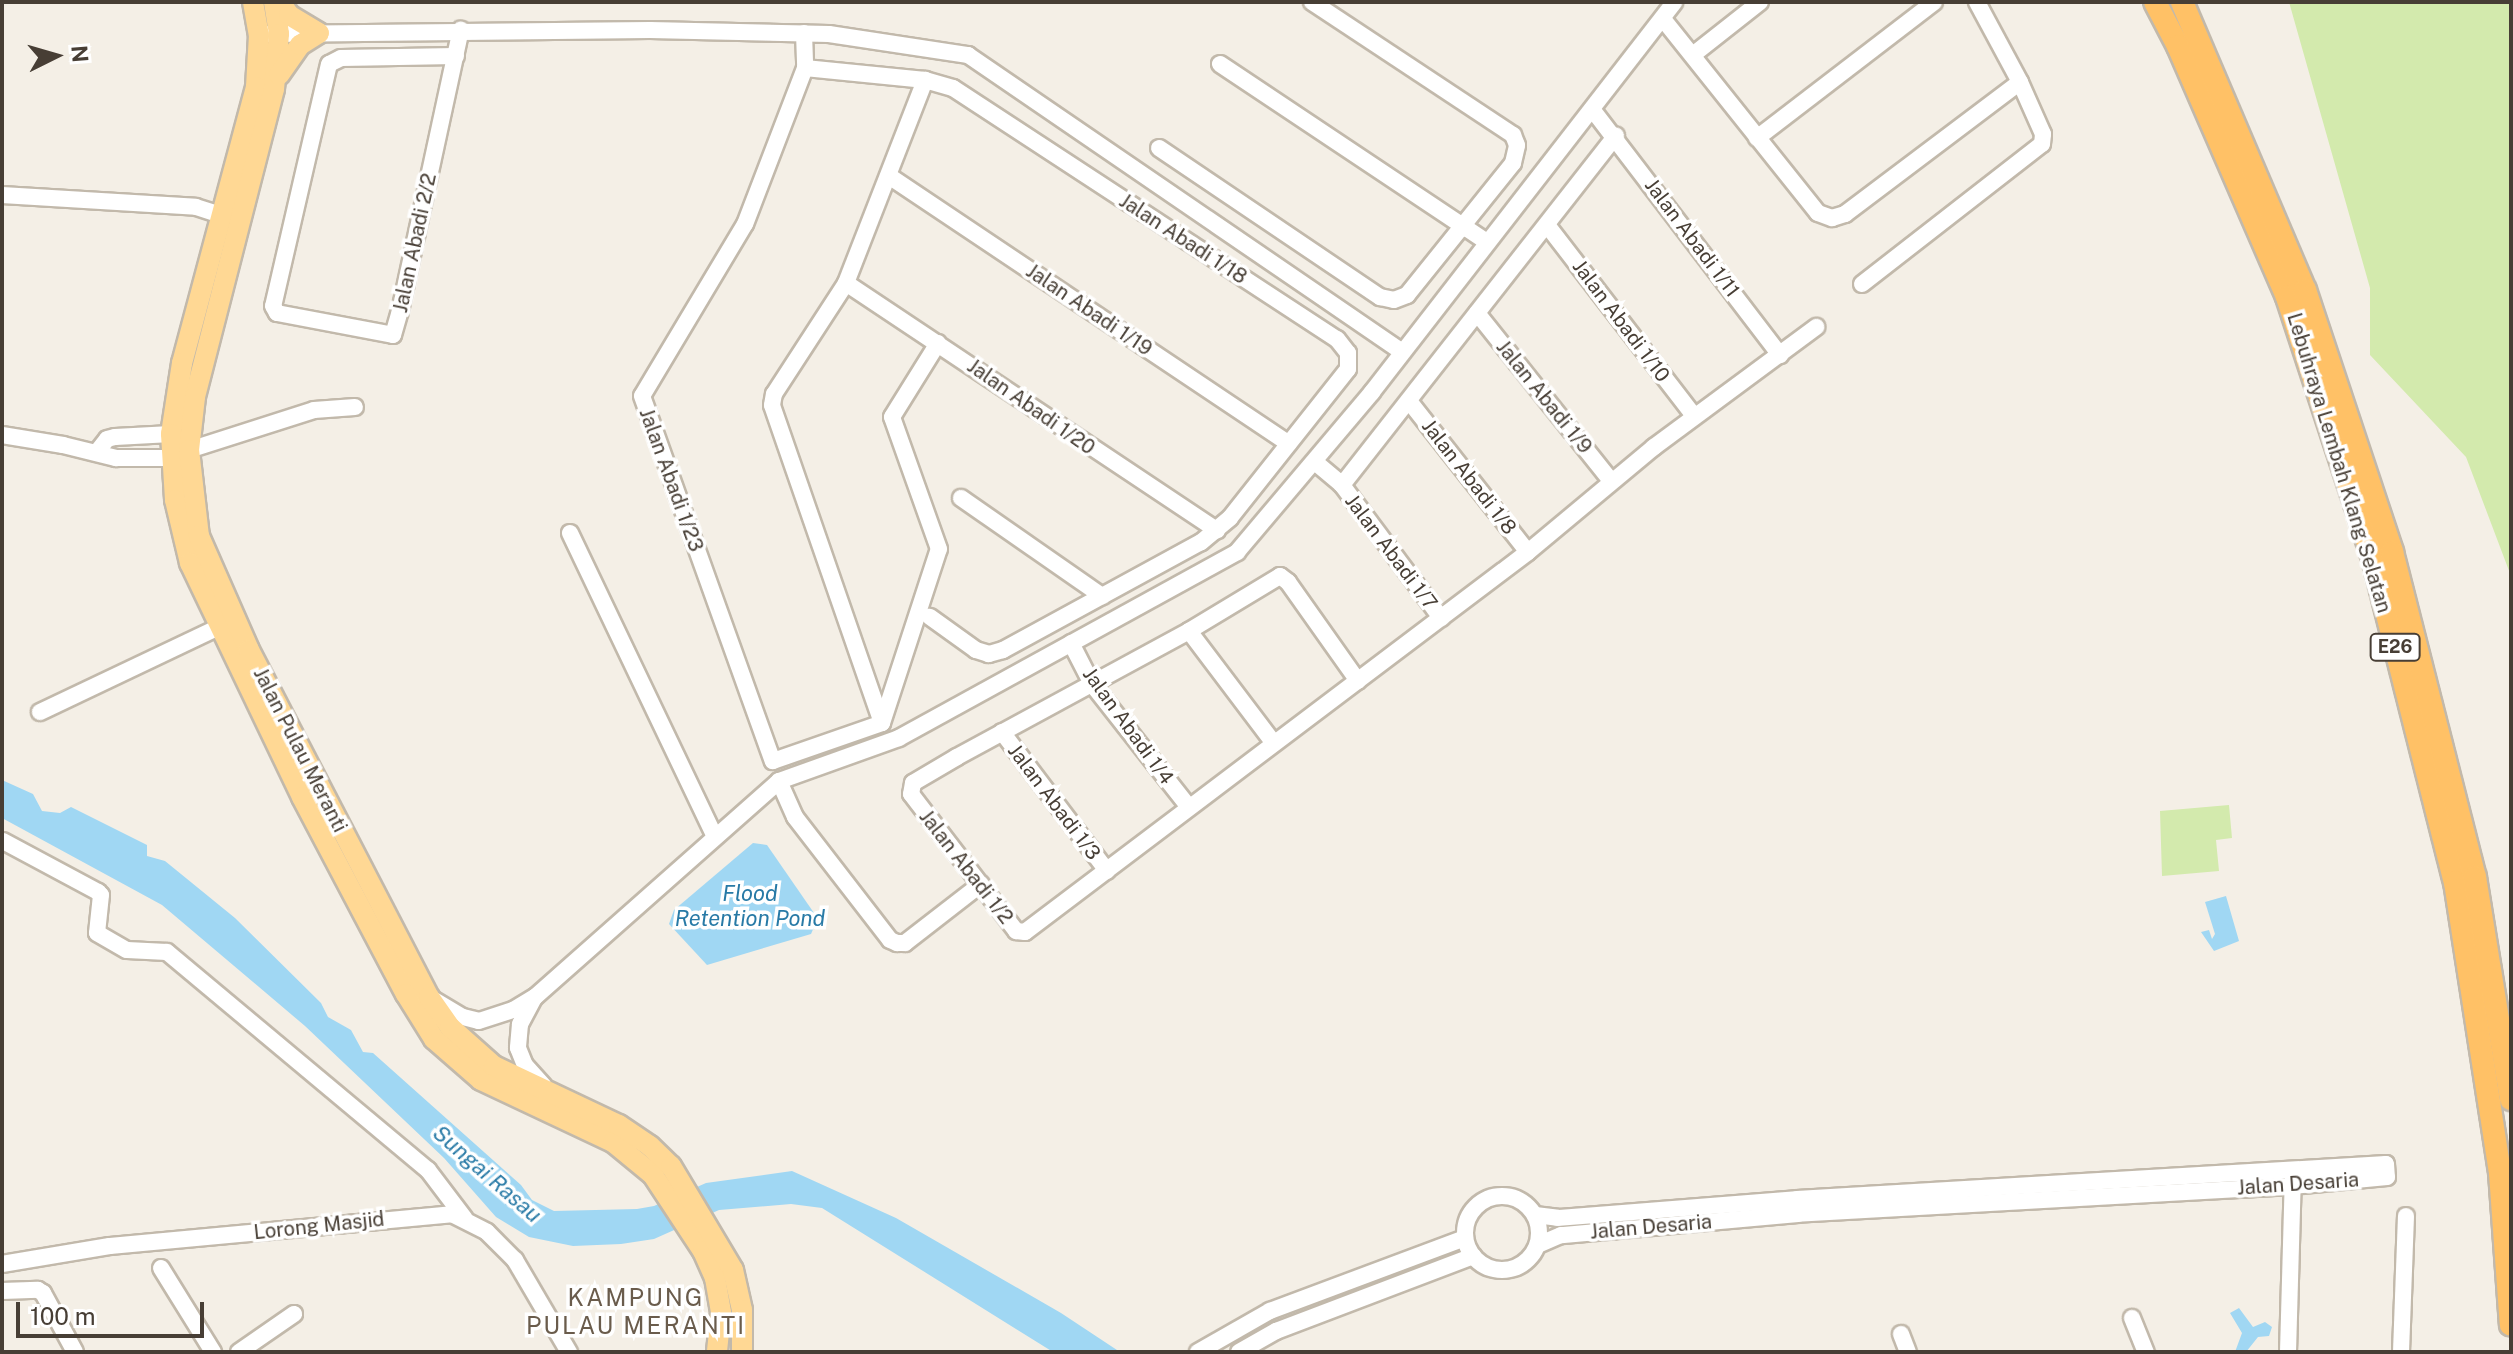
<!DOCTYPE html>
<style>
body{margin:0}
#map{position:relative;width:2513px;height:1354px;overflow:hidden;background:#f4efe6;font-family:"Public Sans",sans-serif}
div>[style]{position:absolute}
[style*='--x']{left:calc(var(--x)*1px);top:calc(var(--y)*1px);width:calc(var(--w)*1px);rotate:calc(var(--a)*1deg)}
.green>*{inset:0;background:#d3eaad}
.water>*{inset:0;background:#a0d7f3}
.roads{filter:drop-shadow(2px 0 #c2b9ab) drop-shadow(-2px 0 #c2b9ab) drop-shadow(0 2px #c2b9ab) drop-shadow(0 -2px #c2b9ab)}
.minor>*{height:16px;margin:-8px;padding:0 8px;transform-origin:8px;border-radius:8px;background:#fff}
.minor>.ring{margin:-8px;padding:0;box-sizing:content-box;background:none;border:16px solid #fff;border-radius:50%}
.major>*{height:20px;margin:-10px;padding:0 10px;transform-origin:10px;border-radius:10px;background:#ffd894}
.highway>*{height:22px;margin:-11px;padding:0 11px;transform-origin:11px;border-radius:11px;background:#ffc166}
span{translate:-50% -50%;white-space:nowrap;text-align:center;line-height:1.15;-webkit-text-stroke:7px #fff;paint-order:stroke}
.shield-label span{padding:2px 6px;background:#fff;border:2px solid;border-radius:6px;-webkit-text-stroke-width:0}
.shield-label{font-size:18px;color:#473e35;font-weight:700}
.street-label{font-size:20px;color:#473e35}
.water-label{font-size:22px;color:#287aa6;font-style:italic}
.quarter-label{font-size:24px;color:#6a5c4c;letter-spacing:2px}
.frame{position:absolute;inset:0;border:4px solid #473e35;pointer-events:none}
.north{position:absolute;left:16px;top:16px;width:80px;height:80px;-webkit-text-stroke:6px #fff;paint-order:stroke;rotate:85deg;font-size:22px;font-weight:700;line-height:32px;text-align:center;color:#473e35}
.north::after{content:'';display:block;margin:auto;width:28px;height:36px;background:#473e35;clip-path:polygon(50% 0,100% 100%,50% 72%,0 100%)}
.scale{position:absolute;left:16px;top:1302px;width:188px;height:36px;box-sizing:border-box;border:4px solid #473e35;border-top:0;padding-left:10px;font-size:24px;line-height:28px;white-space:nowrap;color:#473e35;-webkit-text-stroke:6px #fff;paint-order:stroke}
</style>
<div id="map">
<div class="green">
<i style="clip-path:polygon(2289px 2px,2511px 2px,2511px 576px,2466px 457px,2370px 355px,2370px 288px)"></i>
<i style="clip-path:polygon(2229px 805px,2232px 838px,2216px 840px,2219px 871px,2162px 876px,2160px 811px)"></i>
</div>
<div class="water">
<i style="clip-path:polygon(2px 780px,33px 794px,42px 811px,60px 813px,71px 807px,147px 845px,147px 856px,165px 861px,235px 918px,321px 1003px,328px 1017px,351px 1030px,363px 1052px,373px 1053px,521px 1185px,532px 1200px,554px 1211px,637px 1209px,654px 1206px,706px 1183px,792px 1171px,896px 1218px,1061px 1313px,1120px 1352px,1053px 1352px,822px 1208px,791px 1204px,719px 1210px,654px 1239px,621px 1244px,573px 1246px,529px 1237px,496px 1217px,444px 1158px,305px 1026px,162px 905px,2px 818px)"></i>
<i style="clip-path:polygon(753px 843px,767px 845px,814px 913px,815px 925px,811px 934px,707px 965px,669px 924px,674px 910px)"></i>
<i style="clip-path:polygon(2226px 896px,2239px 941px,2214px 951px,2201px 932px,2209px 930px,2212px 939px,2215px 934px,2205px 902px)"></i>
<i style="clip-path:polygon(2239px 1308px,2253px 1327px,2265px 1322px,2272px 1327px,2269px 1336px,2258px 1337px,2246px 1352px,2235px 1352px,2242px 1333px,2230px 1313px)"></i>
</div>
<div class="roads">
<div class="minor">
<i style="--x:1663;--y:19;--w:248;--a:51.4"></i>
<i style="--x:1818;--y:213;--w:15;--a:20"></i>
<i style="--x:1832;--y:218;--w:14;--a:-17"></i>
<i style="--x:1845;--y:214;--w:219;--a:-37"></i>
<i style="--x:804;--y:33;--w:35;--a:88"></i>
<i style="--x:805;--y:68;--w:167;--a:111"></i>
<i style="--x:745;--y:224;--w:200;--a:120.9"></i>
<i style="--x:642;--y:396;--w:388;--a:70.3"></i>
<i style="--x:773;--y:761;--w:115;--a:-19.2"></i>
<i style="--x:882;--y:723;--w:183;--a:-71.9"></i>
<i style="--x:939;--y:549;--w:140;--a:-109.6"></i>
<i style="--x:892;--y:417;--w:87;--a:-58.1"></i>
<i style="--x:269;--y:34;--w:381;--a:-0.6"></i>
<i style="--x:650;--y:30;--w:179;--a:1.3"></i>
<i style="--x:829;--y:34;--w:141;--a:8.6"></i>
<i style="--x:968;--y:55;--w:525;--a:34.36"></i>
<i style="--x:1694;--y:54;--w:84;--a:-38.2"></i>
<i style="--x:456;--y:56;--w:115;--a:179"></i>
<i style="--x:341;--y:58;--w:13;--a:153"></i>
<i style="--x:329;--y:64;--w:248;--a:103"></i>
<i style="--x:273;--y:306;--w:8;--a:60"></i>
<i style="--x:277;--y:313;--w:118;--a:10.7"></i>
<i style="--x:393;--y:335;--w:25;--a:-74"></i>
<i style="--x:400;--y:311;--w:288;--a:-77.8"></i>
<i style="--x:1220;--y:64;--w:321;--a:33.7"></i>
<i style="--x:805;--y:68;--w:121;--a:5.7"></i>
<i style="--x:925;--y:80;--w:29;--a:16"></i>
<i style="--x:953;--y:88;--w:459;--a:33.2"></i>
<i style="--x:1337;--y:339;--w:18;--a:52"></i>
<i style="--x:1348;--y:353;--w:16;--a:90"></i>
<i style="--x:1348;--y:369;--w:190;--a:128.4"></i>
<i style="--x:1230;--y:518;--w:38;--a:140"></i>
<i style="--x:1201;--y:542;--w:226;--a:151.4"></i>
<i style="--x:1003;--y:650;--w:15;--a:164"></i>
<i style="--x:989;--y:654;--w:14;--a:-163"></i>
<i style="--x:976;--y:650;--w:57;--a:-144.3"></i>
<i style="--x:1592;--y:109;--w:310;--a:52.6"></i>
<i style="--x:1757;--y:138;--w:223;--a:-37.5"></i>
<i style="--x:1159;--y:148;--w:267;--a:34"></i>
<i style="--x:1380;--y:297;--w:14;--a:12"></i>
<i style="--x:1394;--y:300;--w:14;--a:-21"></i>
<i style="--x:1407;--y:295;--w:169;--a:-51.2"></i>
<i style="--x:1513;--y:163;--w:18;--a:-77"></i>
<i style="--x:1517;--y:145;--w:11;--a:-112"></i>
<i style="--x:1513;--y:135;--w:241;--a:-146.5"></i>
<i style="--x:889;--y:176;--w:481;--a:33.8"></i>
<i style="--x:2;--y:195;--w:194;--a:3.5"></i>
<i style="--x:196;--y:207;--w:25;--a:18"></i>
<i style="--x:1547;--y:225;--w:241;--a:52.4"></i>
<i style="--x:846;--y:283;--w:446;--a:33.7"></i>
<i style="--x:1862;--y:284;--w:228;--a:-37.9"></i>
<i style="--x:2042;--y:144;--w:10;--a:-84"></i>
<i style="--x:2043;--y:134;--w:57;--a:-113.9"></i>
<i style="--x:2020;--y:82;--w:91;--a:-118.3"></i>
<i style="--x:1477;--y:313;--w:215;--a:51.4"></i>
<i style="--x:1409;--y:401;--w:192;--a:51.8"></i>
<i style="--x:2;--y:435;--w:62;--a:9.3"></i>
<i style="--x:63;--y:445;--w:55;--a:13.8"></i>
<i style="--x:116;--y:458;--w:54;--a:0"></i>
<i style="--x:189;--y:450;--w:131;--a:-17.7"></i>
<i style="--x:314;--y:410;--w:41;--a:-4.2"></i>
<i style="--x:97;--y:452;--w:16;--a:-52"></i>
<i style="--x:107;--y:439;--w:8;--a:-14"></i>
<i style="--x:115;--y:437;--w:56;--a:-3.1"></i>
<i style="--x:1315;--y:462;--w:35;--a:40"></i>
<i style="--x:1342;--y:485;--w:166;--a:53.3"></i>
<i style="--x:1342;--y:485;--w:444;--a:-51.9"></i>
<i style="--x:961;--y:498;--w:172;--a:34.8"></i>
<i style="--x:570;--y:533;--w:337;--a:64.5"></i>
<i style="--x:1189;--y:631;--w:139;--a:52.9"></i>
<i style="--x:1071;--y:643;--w:46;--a:62.9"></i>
<i style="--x:1092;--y:684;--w:155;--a:51.8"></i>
<i style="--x:1358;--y:681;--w:121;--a:-125.3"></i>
<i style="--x:1288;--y:582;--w:10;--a:-143"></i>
<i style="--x:1280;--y:576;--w:106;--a:148.9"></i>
<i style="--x:1189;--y:631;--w:264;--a:151.5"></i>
<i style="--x:957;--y:757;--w:51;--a:149.4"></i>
<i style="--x:913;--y:783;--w:11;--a:100"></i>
<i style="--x:911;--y:794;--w:173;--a:52.5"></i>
<i style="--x:1016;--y:931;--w:9;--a:6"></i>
<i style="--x:1025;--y:932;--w:630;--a:-37.07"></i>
<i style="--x:1528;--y:552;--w:164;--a:-39.8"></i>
<i style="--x:1654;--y:447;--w:202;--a:-36.5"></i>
<i style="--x:40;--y:712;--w:198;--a:-25.4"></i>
<i style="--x:882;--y:723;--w:336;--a:-109.1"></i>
<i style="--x:772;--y:405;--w:11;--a:-80"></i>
<i style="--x:774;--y:394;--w:132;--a:-57"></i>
<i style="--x:846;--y:283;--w:218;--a:-68.7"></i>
<i style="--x:1002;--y:732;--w:174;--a:52.9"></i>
<i style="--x:779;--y:781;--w:39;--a:66"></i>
<i style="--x:795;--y:817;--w:155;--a:52.3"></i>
<i style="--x:890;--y:940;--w:8;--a:23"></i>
<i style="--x:897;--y:943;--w:8;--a:0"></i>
<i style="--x:905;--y:943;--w:96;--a:-37.8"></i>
<i style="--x:3;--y:841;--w:108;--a:28.2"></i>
<i style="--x:98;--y:892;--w:4;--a:45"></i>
<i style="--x:101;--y:895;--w:38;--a:96"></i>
<i style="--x:97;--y:933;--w:34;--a:30"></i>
<i style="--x:127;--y:950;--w:40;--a:2.9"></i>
<i style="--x:167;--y:952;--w:340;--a:39.9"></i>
<i style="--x:428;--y:1170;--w:61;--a:52.9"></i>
<i style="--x:431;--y:998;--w:37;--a:31"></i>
<i style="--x:463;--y:1017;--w:16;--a:14"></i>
<i style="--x:479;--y:1021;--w:36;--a:-18"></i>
<i style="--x:513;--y:1010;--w:26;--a:-31"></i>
<i style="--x:535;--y:997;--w:326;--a:-41.5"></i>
<i style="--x:779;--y:781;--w:127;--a:-19.7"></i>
<i style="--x:899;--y:738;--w:386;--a:-28.8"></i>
<i style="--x:1237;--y:552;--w:209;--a:-49.8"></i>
<i style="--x:1372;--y:392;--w:493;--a:-52.2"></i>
<i style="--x:534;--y:998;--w:30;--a:118"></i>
<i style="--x:520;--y:1024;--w:24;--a:95"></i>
<i style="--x:518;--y:1048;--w:18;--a:68"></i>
<i style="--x:525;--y:1065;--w:28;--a:48"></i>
<i class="ring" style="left:1465px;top:1196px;width:58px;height:58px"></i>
<i style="--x:1535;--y:1215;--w:23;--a:7"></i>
<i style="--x:1558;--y:1218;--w:240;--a:-4.5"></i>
<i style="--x:1797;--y:1199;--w:590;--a:-3.4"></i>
<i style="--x:2386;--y:1164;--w:13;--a:86"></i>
<i style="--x:2387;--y:1177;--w:94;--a:174.5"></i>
<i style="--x:2293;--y:1186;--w:496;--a:176.8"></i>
<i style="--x:1798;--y:1214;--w:238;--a:174.9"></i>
<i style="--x:1561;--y:1235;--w:25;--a:157"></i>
<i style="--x:2;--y:1264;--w:109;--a:-9.5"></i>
<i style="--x:110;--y:1246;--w:343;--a:-5.3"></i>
<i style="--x:452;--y:1214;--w:39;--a:27"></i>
<i style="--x:487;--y:1232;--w:40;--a:45"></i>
<i style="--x:515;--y:1260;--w:107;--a:59.6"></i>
<i style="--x:161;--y:1268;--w:99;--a:58.2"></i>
<i style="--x:2;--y:1291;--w:36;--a:-2"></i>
<i style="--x:38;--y:1290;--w:6;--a:31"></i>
<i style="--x:43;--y:1293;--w:67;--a:61.5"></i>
<i style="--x:2132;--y:1318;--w:37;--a:68"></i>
<i style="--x:1901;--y:1334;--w:19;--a:69"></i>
<i style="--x:239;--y:1352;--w:67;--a:-34.6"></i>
<i style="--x:1198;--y:1352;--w:83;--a:-29.7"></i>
<i style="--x:1270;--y:1311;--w:208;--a:-20.5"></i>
<i style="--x:1239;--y:1352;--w:43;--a:-29.6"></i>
<i style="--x:1276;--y:1331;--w:211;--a:-20.8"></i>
<i style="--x:2288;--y:1352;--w:176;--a:-88.4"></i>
<i style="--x:2401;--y:1352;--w:136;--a:-87.9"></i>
</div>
<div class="major">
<i style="--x:253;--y:2;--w:34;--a:80"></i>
<i style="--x:259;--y:35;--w:52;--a:93.3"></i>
<i style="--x:256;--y:87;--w:286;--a:105"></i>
<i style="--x:182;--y:363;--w:72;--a:98.8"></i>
<i style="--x:171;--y:434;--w:66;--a:86.5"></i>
<i style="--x:175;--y:500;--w:65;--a:76.6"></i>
<i style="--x:190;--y:563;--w:259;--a:64.4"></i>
<i style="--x:302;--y:797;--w:223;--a:62.2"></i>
<i style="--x:406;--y:994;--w:53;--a:58.1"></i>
<i style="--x:434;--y:1039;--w:62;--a:41.1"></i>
<i style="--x:481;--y:1080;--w:146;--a:25.2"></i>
<i style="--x:613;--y:1142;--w:52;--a:39.5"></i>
<i style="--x:653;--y:1175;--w:91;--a:56.7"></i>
<i style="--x:703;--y:1251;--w:30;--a:66"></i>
<i style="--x:715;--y:1278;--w:36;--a:80"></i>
<i style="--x:721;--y:1313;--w:39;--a:96"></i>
<i style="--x:274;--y:2;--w:32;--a:81"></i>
<i style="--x:279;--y:34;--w:55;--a:95.2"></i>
<i style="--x:274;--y:89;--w:318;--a:104.4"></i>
<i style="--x:195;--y:397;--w:53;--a:96.5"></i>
<i style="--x:189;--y:450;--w:87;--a:83.4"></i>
<i style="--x:199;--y:536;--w:124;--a:66.3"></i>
<i style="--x:249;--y:650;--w:391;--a:62.6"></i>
<i style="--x:429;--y:997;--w:37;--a:55"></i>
<i style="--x:450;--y:1027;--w:59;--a:41.6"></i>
<i style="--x:494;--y:1066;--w:138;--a:25.3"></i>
<i style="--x:619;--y:1125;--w:37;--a:34"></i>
<i style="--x:650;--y:1146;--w:29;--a:44"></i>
<i style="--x:671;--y:1166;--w:121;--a:59.2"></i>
<i style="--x:733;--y:1270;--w:41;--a:77.3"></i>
<i style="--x:742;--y:1310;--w:42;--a:90"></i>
<i style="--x:280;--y:2;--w:16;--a:55"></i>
<i style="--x:289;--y:15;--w:35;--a:31"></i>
<i style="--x:279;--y:75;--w:37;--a:-55"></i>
<i style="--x:300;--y:45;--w:22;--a:-32"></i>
</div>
<div class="highway">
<i style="--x:2155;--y:2;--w:50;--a:62.4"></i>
<i style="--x:2178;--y:46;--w:274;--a:66.5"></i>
<i style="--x:2287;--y:297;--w:272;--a:71.8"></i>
<i style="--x:2372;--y:555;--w:337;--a:75.8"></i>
<i style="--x:2455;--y:882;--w:294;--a:81.2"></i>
<i style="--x:2500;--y:1173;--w:152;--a:85.9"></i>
<i style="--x:2182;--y:2;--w:313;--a:66.9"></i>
<i style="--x:2305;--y:290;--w:276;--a:71.6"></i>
<i style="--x:2392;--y:552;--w:335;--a:75.7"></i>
<i style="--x:2475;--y:877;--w:225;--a:80.8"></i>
</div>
</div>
<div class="shield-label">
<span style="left:2395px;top:647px">E26</span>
</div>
<div class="street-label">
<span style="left:1692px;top:238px;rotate:53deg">Jalan Abadi 1/11</span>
<span style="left:1183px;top:239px;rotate:33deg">Jalan Abadi 1/18</span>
<span style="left:415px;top:243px;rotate:-78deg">Jalan Abadi 2/2</span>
<span style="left:1089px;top:310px;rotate:34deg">Jalan Abadi 1/19</span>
<span style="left:1621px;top:321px;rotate:53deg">Jalan Abadi 1/10</span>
<span style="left:1544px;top:397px;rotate:51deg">Jalan Abadi 1/9</span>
<span style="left:1031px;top:407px;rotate:35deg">Jalan Abadi 1/20</span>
<span style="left:2339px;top:463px;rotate:73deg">Lebuhraya Lembah Klang Selatan</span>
<span style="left:1469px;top:477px;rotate:52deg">Jalan Abadi 1/8</span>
<span style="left:671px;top:480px;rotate:70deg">Jalan Abadi 1/23</span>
<span style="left:1391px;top:552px;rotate:53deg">Jalan Abadi 1/7</span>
<span style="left:1128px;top:726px;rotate:54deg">Jalan Abadi 1/4</span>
<span style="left:300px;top:750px;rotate:63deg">Jalan Pulau Meranti</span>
<span style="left:1054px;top:802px;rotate:53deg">Jalan Abadi 1/3</span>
<span style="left:966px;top:867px;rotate:52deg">Jalan Abadi 1/2</span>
<span style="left:2298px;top:1184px;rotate:-4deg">Jalan Desaria</span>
<span style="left:319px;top:1226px;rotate:-6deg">Lorong Masjid</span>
<span style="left:1651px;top:1227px;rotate:-5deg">Jalan Desaria</span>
</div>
<div class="water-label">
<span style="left:750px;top:906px">Flood<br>Retention Pond</span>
<span style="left:487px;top:1174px;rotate:41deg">Sungai Rasau</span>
</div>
<div class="quarter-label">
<span style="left:636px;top:1312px">KAMPUNG<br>PULAU MERANTI</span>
</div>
<div class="frame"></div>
<div class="north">N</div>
<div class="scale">100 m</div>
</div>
